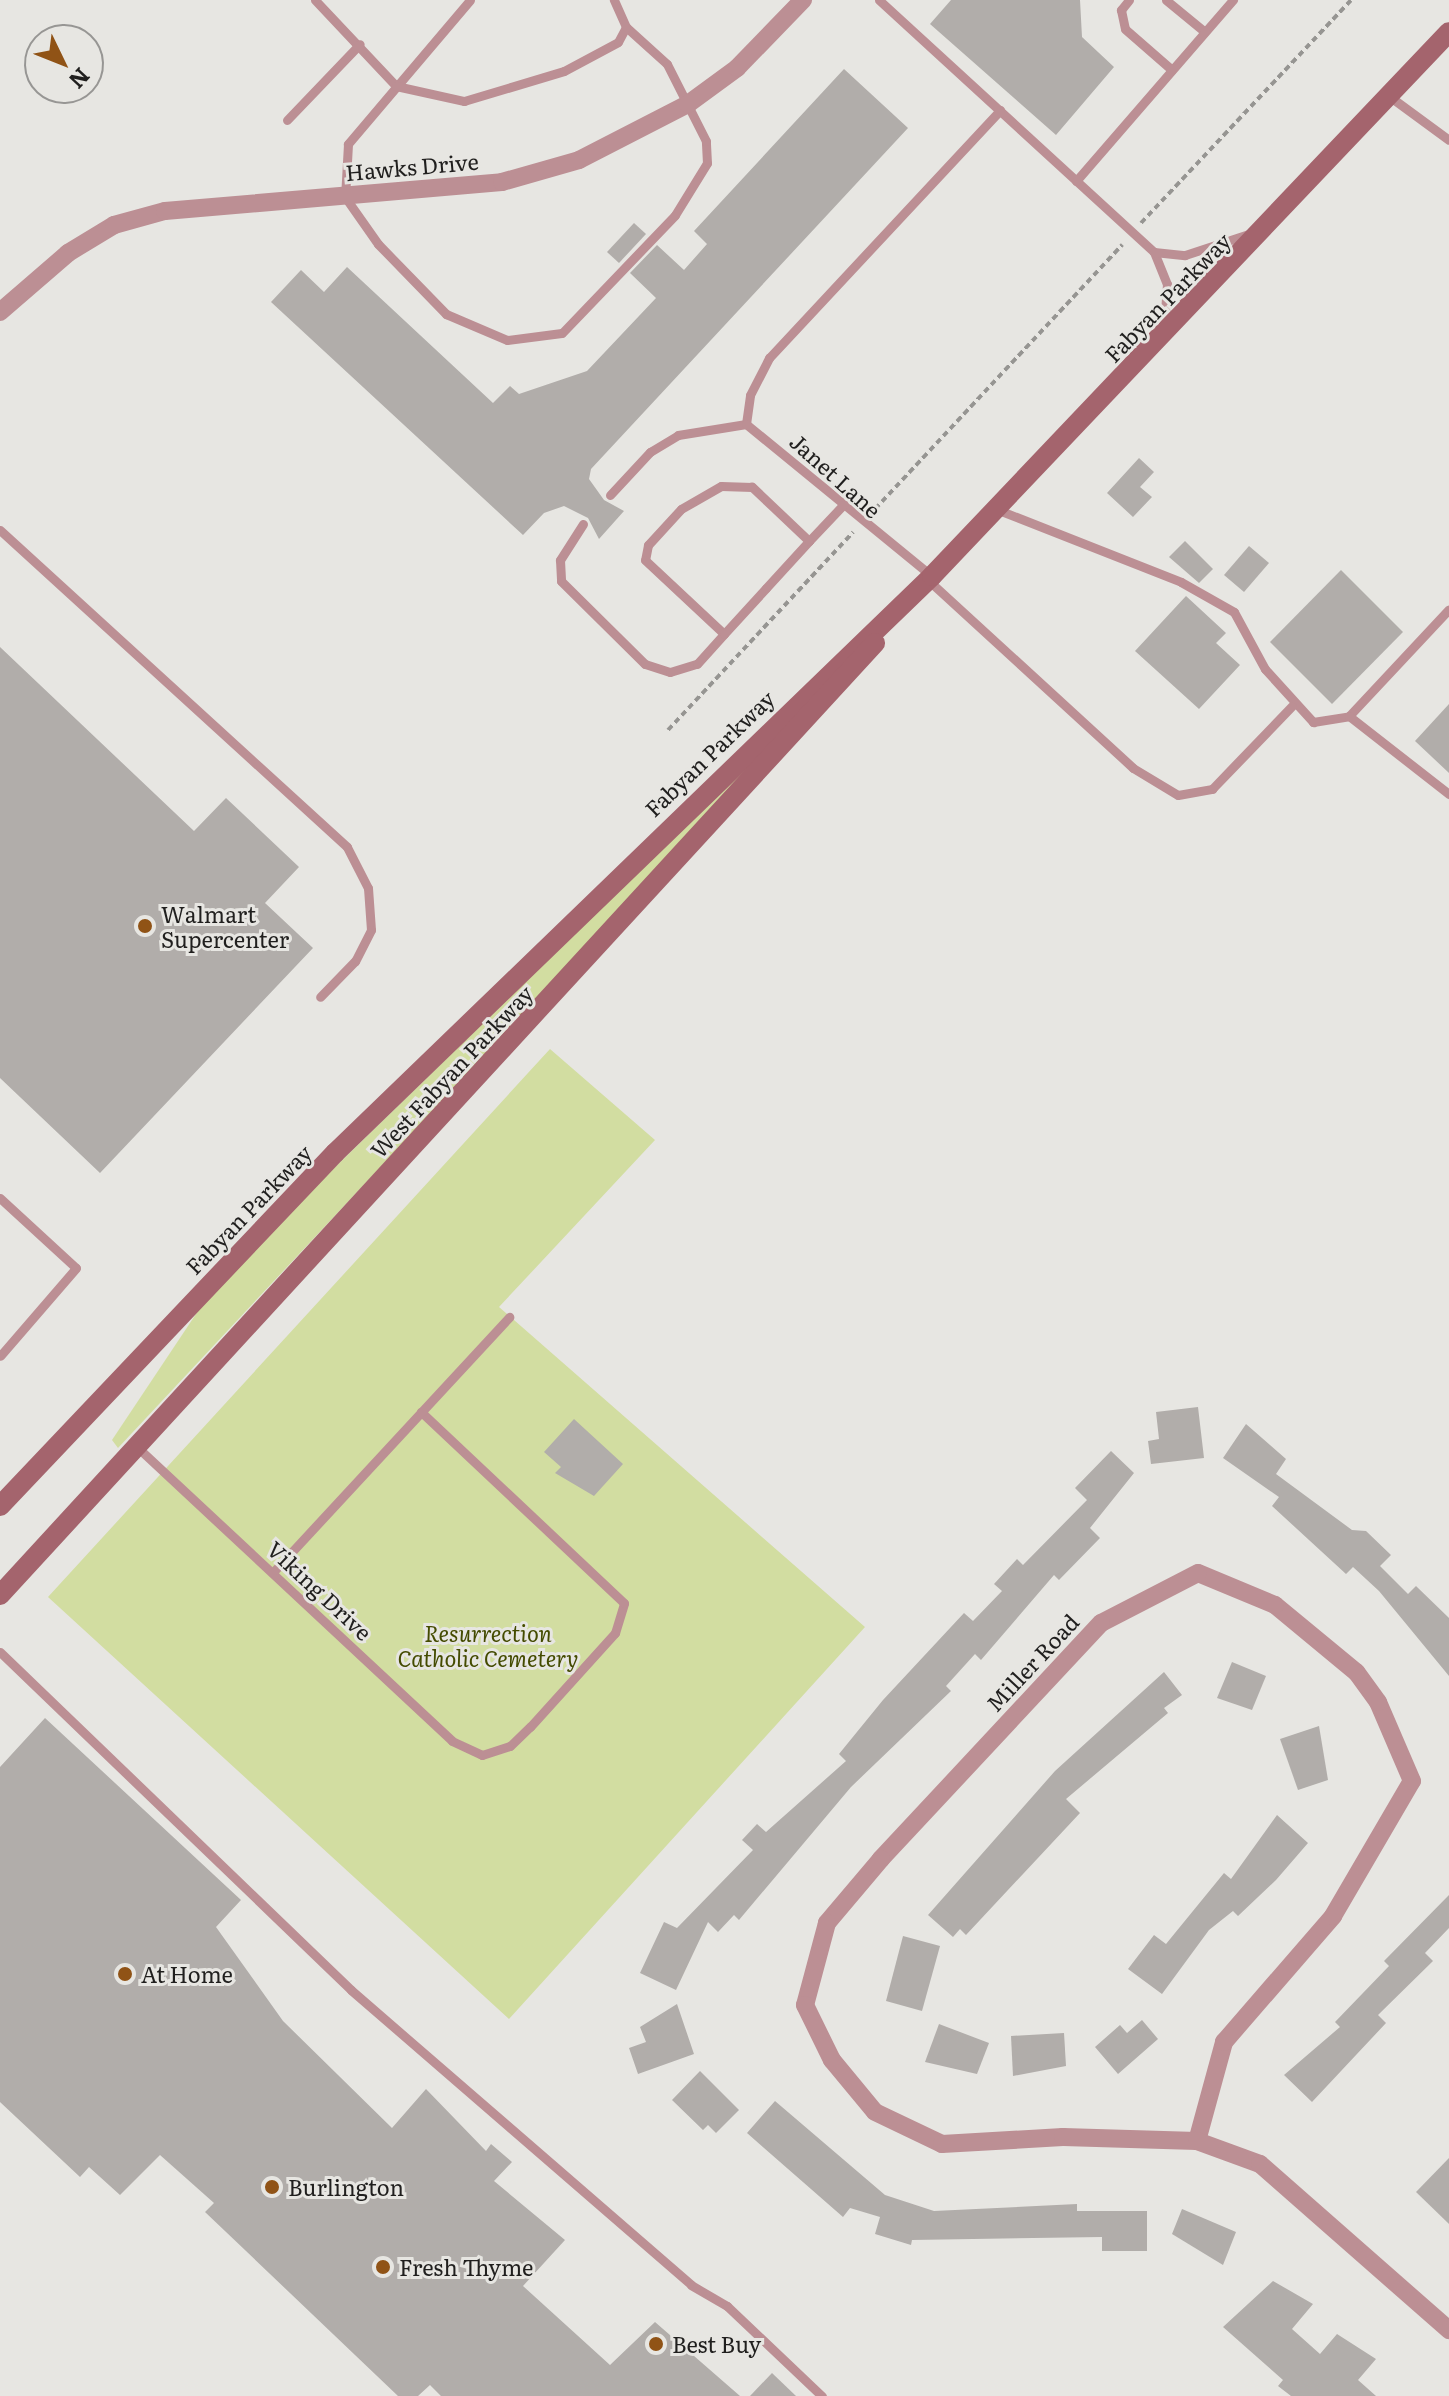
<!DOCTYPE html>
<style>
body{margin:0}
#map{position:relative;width:1449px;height:2396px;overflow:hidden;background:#e7e6e2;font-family:Literata,serif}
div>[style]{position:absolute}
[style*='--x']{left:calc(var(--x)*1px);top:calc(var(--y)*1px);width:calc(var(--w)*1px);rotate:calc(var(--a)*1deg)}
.green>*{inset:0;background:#d2dda1}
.building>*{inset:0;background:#b1adaa}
.path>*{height:4px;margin-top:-2px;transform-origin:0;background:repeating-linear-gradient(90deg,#969592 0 6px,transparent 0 10px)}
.service>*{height:9px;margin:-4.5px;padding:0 4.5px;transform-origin:4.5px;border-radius:4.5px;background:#bc8f94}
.minor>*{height:18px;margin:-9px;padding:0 9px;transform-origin:9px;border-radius:9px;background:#bc8f94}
.secondary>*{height:20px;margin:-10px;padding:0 10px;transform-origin:10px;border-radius:10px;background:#a4646d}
.dots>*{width:22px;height:22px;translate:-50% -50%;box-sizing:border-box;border:4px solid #e7e6e2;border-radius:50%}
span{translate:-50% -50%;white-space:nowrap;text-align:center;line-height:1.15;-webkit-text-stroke:6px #e7e6e2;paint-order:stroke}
.street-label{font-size:22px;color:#201f1e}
.poi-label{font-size:22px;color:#201f1e}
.left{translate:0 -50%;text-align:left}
.park-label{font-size:22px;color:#444b00;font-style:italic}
.north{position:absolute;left:24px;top:24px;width:80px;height:80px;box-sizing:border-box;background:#e7e6e2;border:2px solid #979694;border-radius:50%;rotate:133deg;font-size:22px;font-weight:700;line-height:32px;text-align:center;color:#201f1e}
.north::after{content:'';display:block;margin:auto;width:28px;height:36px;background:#905316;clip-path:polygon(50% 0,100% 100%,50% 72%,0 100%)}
</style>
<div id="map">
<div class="green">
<i style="clip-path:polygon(764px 750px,767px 753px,118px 1448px,112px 1440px,218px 1281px)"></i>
<i style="clip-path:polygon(550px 1049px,655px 1140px,499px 1307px,865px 1627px,509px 2019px,48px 1597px)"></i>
</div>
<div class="building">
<i style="clip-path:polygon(951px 0,1080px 0,1082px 37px,1114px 67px,1056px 135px,930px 24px)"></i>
<i style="clip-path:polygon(844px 69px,908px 128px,591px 469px,589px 479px,604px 500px,624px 511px,599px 539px,588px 518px,564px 506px,544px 513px,523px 535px,271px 302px,301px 270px,324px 292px,347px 267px,493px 403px,510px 386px,519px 394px,587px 371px,656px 298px,630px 273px,657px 245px,684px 270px,707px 244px,694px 231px)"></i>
<i style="clip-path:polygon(634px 223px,646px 234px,619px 263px,607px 252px)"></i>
<i style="clip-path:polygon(1139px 458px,1154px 472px,1140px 487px,1152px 497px,1133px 517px,1107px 493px)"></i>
<i style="clip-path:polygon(1185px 541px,1213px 569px,1199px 583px,1169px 557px)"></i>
<i style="clip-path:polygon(1249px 546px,1269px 563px,1244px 592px,1224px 575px)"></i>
<i style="clip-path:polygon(1341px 570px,1403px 632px,1332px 704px,1270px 642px)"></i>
<i style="clip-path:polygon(1186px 596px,1226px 633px,1216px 643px,1240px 665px,1199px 709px,1135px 651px)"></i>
<i style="clip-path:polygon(0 647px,194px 831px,226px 798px,299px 867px,265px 903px,313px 948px,100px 1173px,0 1078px)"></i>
<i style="clip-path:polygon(1449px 704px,1449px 773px,1415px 741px)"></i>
<i style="clip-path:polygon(1198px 1407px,1204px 1458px,1151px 1464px,1148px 1441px,1159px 1439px,1156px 1412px)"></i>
<i style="clip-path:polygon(574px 1419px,623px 1464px,594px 1496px,555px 1473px,561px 1467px,544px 1452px)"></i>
<i style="clip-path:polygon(1246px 1424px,1286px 1459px,1276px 1474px,1352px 1530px,1366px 1531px,1391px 1555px,1380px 1566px,1408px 1594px,1416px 1586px,1449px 1618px,1449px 1676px,1379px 1591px,1353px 1567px,1346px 1574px,1272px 1506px,1279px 1497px,1223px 1458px)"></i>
<i style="clip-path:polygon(1111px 1451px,1134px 1473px,1090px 1528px,1100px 1538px,1059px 1580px,1054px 1575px,981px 1660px,975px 1654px,946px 1686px,951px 1691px,851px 1787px,739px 1920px,734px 1915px,718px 1932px,708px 1922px,676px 1990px,640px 1973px,664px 1922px,677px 1928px,753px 1850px,742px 1840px,757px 1824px,766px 1832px,846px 1761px,839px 1754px,883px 1700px,964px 1613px,973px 1621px,1002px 1591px,994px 1584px,1017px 1559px,1023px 1565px,1087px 1500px,1075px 1488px)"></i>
<i style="clip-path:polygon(1232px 1662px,1266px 1676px,1252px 1710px,1217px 1698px)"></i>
<i style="clip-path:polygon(1164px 1672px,1182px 1695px,1164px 1708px,1168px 1713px,1066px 1799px,1080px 1813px,966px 1935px,960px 1929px,953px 1937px,928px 1915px,1055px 1771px)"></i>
<i style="clip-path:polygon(45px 1718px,241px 1900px,216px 1927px,283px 2021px,392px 2128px,426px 2089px,486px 2151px,491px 2144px,512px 2162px,494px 2181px,565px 2240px,523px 2286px,610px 2365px,655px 2322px,740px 2396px,441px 2396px,430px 2385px,418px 2396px,398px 2396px,205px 2212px,214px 2203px,160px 2155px,120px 2195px,89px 2167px,80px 2177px,0 2102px,0 1767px)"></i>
<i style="clip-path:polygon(1319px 1726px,1328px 1780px,1298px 1790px,1280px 1739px)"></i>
<i style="clip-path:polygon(1277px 1815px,1308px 1843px,1276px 1880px,1238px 1916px,1233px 1911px,1209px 1930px,1162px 1994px,1128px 1969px,1154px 1935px,1166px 1944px,1224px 1873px,1231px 1879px)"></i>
<i style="clip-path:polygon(1449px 1895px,1449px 1928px,1425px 1953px,1433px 1961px,1378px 2015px,1386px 2023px,1312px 2102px,1284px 2075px,1340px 2027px,1335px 2022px,1389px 1966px,1384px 1961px)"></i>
<i style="clip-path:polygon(903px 1936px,940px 1946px,922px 2011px,886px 2001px)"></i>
<i style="clip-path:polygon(677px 2004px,694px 2054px,638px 2074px,629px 2048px,646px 2042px,640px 2027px)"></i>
<i style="clip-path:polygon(1142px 2020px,1158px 2039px,1118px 2074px,1095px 2047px,1120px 2025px,1127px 2033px)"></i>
<i style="clip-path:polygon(939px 2024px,989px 2043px,977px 2074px,925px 2062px)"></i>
<i style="clip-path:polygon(1064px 2033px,1066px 2066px,1013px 2076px,1011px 2036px)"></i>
<i style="clip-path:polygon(700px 2071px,739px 2110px,716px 2133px,708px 2125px,703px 2130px,672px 2100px)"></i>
<i style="clip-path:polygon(775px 2101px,885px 2195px,934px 2211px,1077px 2204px,1077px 2211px,1147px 2211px,1147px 2251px,1102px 2251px,1102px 2237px,912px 2240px,911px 2245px,875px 2234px,880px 2217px,850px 2208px,843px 2217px,747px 2133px)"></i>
<i style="clip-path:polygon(1449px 2158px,1449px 2224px,1416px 2192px)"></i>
<i style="clip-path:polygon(1182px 2209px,1236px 2232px,1223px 2265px,1172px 2234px)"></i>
<i style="clip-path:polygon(1273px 2281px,1313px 2304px,1292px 2329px,1320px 2354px,1337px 2334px,1376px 2359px,1358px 2380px,1376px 2396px,1291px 2396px,1278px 2386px,1283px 2380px,1223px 2327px)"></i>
<i style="clip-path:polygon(772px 2373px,796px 2396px,750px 2396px)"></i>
</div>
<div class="path">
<i style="--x:1141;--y:223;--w:306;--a:-46.7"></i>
<i style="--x:875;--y:509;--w:362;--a:-46.9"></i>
<i style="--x:668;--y:730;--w:271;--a:-46.9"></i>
</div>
<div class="service">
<i style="--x:315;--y:0;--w:118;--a:46.7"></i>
<i style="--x:470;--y:0;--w:189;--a:130.3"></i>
<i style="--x:348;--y:144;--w:53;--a:93.2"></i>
<i style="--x:345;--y:197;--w:57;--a:54.9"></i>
<i style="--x:378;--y:244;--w:98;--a:45.8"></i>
<i style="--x:446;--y:314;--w:66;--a:23.1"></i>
<i style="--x:507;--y:340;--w:55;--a:-7.3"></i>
<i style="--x:562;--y:333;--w:163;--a:-46.2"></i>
<i style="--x:675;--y:215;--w:61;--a:-58.4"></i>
<i style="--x:707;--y:163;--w:22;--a:-93"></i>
<i style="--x:706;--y:141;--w:86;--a:-116.9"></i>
<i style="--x:667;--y:64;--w:55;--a:-137.9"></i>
<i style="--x:879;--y:0;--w:373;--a:42.5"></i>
<i style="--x:1154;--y:252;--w:35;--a:68"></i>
<i style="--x:1167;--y:284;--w:42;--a:94.1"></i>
<i style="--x:1129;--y:0;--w:13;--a:129"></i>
<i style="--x:1121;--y:10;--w:19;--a:78"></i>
<i style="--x:1125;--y:29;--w:62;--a:41.1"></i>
<i style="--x:1166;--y:0;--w:50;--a:39.4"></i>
<i style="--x:396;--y:86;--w:70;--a:12.4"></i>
<i style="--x:464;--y:101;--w:104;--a:-16.7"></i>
<i style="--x:564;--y:71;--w:61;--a:-28.2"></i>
<i style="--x:618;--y:42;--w:17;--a:-62"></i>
<i style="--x:626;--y:27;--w:30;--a:-114"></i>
<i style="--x:1389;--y:96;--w:74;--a:36.3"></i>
<i style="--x:287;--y:120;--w:105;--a:-46.2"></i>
<i style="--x:1076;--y:181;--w:240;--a:-49.1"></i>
<i style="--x:1154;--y:252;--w:31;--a:6"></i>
<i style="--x:1185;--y:255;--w:67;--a:-18.2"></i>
<i style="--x:746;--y:424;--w:29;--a:-82"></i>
<i style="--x:750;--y:395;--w:42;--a:-62.8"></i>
<i style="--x:769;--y:358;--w:339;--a:-47"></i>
<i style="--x:610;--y:495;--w:59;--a:-47.1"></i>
<i style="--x:650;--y:452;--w:33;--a:-31"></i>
<i style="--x:678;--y:435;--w:69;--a:-9.2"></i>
<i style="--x:746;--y:424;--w:240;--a:39.3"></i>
<i style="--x:996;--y:509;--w:199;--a:21.5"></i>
<i style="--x:1181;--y:582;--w:61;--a:29.5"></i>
<i style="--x:1234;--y:612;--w:65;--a:61.5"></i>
<i style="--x:1265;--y:669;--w:72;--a:47.8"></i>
<i style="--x:1313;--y:722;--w:36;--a:-9"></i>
<i style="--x:1349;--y:716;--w:146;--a:-46.9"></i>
<i style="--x:583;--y:524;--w:43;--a:122.6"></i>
<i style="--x:560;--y:560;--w:21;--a:87"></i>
<i style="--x:561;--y:581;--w:118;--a:44.7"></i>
<i style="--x:645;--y:664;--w:26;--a:18"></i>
<i style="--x:670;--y:672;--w:28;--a:-17"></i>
<i style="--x:697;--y:664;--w:40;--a:-48"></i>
<i style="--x:0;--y:530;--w:470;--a:42.4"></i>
<i style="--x:347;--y:847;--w:46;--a:62.9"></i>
<i style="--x:368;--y:888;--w:42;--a:85.9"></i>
<i style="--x:371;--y:930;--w:35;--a:117"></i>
<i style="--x:355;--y:961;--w:50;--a:134.2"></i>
<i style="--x:809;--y:541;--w:79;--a:-136.5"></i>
<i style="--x:752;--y:487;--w:31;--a:-178"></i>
<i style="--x:721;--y:486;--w:46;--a:150.1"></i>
<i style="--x:681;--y:509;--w:49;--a:132.5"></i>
<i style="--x:648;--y:545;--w:15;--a:101"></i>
<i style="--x:645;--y:560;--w:108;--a:43.1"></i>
<i style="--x:724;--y:634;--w:62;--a:-47.6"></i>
<i style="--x:766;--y:588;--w:64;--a:-47.5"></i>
<i style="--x:809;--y:541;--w:50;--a:-46.6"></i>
<i style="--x:928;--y:580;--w:278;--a:42.5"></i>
<i style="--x:1133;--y:768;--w:52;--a:31"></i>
<i style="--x:1178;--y:795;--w:35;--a:-10"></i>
<i style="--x:1212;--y:789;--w:115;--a:-46.1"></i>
<i style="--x:1349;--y:716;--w:127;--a:38"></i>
<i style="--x:0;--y:1198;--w:103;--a:42.6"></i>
<i style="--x:76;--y:1268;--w:116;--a:130.8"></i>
<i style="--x:136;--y:1446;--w:432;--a:43"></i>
<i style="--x:452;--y:1741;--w:33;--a:25"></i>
<i style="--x:482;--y:1755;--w:29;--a:-18"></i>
<i style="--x:510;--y:1746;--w:28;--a:-44"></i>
<i style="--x:530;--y:1727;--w:127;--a:-47.9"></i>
<i style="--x:615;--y:1633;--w:31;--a:-73"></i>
<i style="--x:624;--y:1603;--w:279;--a:-136.7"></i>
<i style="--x:275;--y:1570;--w:345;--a:-47.2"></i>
<i style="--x:0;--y:1652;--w:487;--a:43.9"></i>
<i style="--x:351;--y:1990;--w:450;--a:40.9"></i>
<i style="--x:691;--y:2285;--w:42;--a:30.3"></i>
<i style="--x:727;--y:2306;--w:131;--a:43.5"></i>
</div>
<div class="minor">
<i style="--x:0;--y:312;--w:90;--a:-40.9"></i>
<i style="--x:68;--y:253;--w:54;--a:-31.3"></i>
<i style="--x:114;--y:225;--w:53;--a:-15.4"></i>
<i style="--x:165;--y:211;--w:338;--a:-4.9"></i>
<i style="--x:502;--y:182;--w:80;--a:-15.9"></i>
<i style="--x:579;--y:160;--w:123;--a:-27.2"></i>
<i style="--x:688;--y:104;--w:61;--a:-36.3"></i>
<i style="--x:737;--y:68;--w:95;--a:-45.9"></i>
<i style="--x:1197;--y:2141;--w:103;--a:-74.7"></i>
<i style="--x:1224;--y:2042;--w:167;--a:-49.1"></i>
<i style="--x:1333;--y:1916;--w:156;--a:-59.7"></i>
<i style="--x:1412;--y:1781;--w:86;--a:-113.3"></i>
<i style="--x:1378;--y:1702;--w:37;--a:-126"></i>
<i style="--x:1356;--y:1672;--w:105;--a:-140.4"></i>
<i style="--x:1275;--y:1605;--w:83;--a:-157.4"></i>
<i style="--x:1198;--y:1573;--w:109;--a:152.7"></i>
<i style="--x:1101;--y:1623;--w:323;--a:133"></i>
<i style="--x:881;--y:1859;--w:84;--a:130.2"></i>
<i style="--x:827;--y:1923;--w:85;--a:105"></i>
<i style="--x:805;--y:2005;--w:61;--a:63.9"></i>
<i style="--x:832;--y:2060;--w:67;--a:50.4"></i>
<i style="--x:875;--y:2112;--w:74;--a:25.5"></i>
<i style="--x:942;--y:2144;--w:121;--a:-3.3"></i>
<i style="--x:1063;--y:2137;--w:134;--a:1.7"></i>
<i style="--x:1197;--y:2141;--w:67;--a:20.1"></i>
<i style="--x:1260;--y:2164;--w:252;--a:41.3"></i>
</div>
<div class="secondary">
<i style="--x:0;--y:1506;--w:487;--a:-46.5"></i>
<i style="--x:335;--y:1153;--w:830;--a:-44.02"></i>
<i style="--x:932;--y:576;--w:750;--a:-46.46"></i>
<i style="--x:0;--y:1595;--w:1293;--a:-47.41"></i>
</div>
<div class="dots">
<i style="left:145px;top:926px;background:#905316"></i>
<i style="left:125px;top:1974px;background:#905316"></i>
<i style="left:272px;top:2187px;background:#905316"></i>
<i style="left:383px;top:2267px;background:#905316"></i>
<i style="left:656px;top:2344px;background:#905316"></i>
</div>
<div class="street-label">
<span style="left:412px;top:166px;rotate:-5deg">Hawks Drive</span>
<span style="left:1167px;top:297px;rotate:-46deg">Fabyan Parkway</span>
<span style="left:836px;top:475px;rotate:42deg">Janet Lane</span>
<span style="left:709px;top:753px;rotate:-44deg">Fabyan Parkway</span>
<span style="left:451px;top:1071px;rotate:-47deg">West Fabyan Parkway</span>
<span style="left:248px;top:1209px;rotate:-46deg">Fabyan Parkway</span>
<span style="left:320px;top:1590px;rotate:43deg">Viking Drive</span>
<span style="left:1032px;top:1662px;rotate:-47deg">Miller Road</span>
</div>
<div class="poi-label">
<span class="left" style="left:161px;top:926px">Walmart<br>Supercenter</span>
<span class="left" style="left:141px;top:1974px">At Home</span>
<span class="left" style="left:288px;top:2187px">Burlington</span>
<span class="left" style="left:399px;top:2267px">Fresh Thyme</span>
<span class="left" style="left:672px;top:2344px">Best Buy</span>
</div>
<div class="park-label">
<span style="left:488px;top:1645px">Resurrection<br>Catholic Cemetery</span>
</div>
<div class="north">N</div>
</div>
